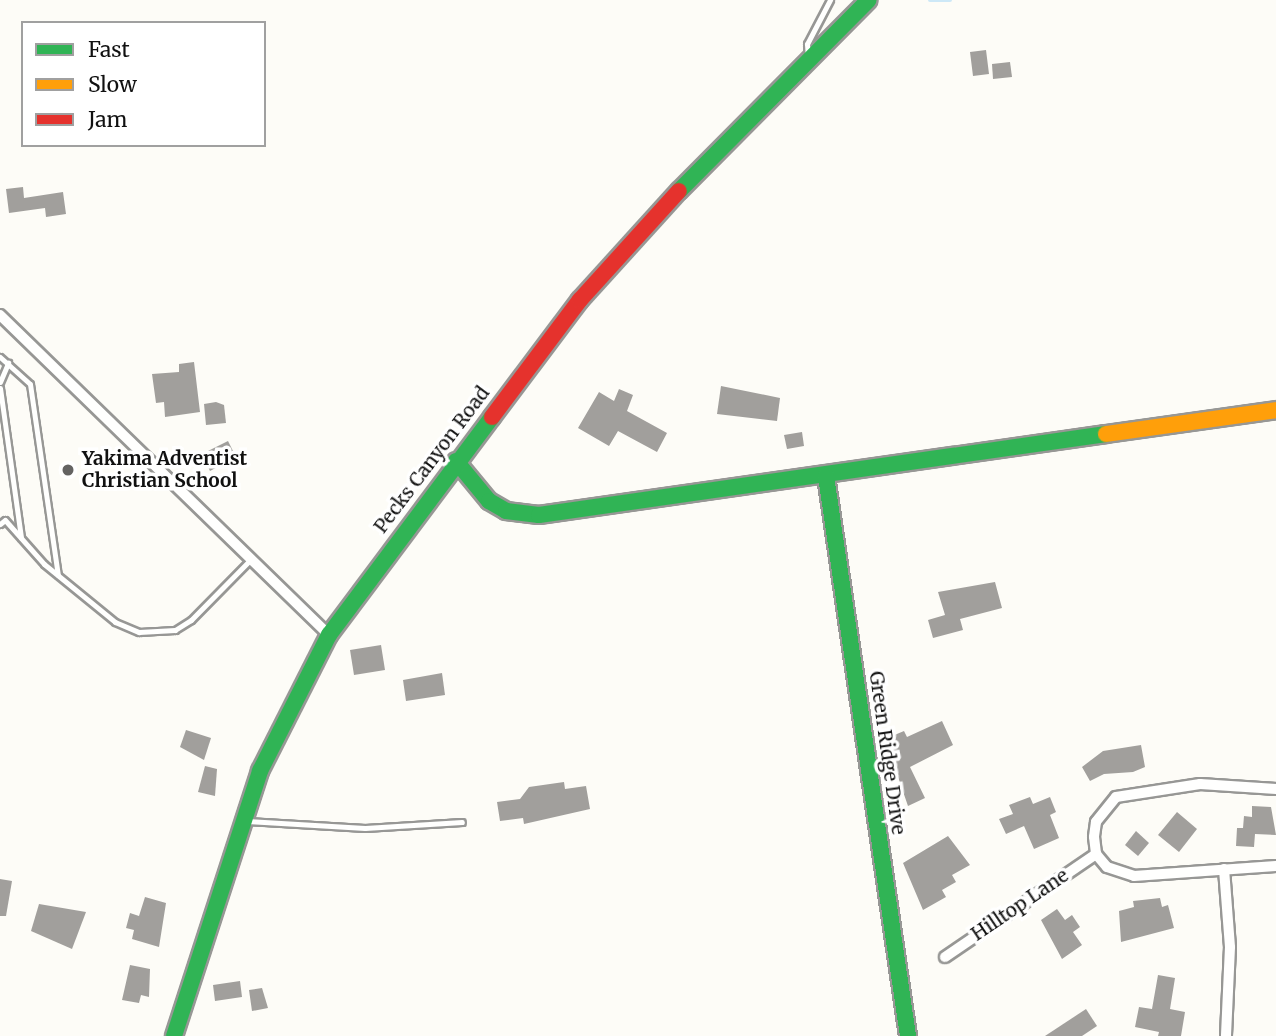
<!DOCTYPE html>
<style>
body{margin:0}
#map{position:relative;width:1276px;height:1036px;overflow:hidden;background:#fdfcf7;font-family:Merriweather,serif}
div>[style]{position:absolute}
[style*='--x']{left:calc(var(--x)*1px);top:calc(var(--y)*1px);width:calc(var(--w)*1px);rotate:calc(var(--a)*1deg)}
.stream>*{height:4.5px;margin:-2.25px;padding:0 2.25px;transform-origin:2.25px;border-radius:2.25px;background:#cde8f7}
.building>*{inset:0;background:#a19f9c}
.roads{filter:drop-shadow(2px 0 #979795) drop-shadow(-2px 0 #979795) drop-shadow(0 2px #979795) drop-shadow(0 -2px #979795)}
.lane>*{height:5px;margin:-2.5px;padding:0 2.5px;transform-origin:2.5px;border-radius:2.5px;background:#fffffe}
.street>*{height:10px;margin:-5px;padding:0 5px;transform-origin:5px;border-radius:5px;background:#fffffe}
.fast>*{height:16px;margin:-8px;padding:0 8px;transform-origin:8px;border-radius:8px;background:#30b455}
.slow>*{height:16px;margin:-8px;padding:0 8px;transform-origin:8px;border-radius:8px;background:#ff9f0a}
.jam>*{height:16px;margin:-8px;padding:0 8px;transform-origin:8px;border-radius:8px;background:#e5322d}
.dots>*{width:19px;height:19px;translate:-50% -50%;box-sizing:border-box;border:4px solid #fff;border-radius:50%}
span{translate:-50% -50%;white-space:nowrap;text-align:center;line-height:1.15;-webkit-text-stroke:7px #fff;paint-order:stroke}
.poi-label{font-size:19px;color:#111;font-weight:700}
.left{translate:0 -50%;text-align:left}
.street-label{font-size:19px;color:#111}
.legend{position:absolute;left:21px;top:21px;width:245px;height:126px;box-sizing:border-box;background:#fff;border:2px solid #a0a0a0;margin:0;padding:9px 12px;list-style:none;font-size:21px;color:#111}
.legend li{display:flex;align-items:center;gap:14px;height:35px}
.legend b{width:35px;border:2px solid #a0a0a0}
</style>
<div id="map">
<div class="stream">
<i style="--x:930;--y:0;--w:20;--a:0"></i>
</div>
<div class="building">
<i style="clip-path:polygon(986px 50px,989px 74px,973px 76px,970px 52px)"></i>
<i style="clip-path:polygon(1010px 62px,1012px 77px,993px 79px,992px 64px)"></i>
<i style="clip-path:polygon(23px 187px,24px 198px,63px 192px,66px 214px,46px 217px,45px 208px,9px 213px,6px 189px)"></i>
<i style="clip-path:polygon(194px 362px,200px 412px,165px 417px,164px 402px,156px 403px,152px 374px,179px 372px,179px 364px)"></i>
<i style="clip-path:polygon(721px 386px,780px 398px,777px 421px,717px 414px)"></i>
<i style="clip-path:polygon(619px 389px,633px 395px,627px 411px,667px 433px,657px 452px,618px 431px,609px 446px,578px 428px,599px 392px,614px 401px)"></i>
<i style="clip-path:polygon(216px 402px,224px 405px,226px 423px,206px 425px,204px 404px)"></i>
<i style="clip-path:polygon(802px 432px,804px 446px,787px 449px,784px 435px)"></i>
<i style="clip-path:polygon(228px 441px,236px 457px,210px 471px,202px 454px)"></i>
<i style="clip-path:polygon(995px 582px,1002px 608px,960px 619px,963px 630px,933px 638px,928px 620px,945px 615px,938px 592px)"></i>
<i style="clip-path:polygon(381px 645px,385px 670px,354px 675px,350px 650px)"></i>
<i style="clip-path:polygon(442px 673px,445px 695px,406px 701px,403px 680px)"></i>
<i style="clip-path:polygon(942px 721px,953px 745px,910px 767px,925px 798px,908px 806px,885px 739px,904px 731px,907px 737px)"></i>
<i style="clip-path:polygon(186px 730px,211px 738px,204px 760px,180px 747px)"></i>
<i style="clip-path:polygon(1141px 745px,1145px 767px,1133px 772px,1104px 774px,1090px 781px,1082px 767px,1103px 751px)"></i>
<i style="clip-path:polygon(205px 766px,217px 769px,215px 796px,198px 792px)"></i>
<i style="clip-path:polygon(564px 782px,565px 789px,586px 786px,590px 809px,524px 824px,523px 818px,500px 821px,497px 802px,520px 799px,529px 787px)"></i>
<i style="clip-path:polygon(1030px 797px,1033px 804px,1050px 797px,1056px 812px,1050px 815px,1059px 838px,1034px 849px,1024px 826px,1006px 834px,999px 819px,1013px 814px,1009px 805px)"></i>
<i style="clip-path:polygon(1252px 806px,1271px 807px,1276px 835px,1255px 834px,1254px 847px,1236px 846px,1237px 828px,1243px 828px,1244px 816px,1252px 817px)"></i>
<i style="clip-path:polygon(1177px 812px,1197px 829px,1179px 852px,1158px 835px)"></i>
<i style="clip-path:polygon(1136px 831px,1149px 843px,1138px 856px,1125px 845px)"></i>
<i style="clip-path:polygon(948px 836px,970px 865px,952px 875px,956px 882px,942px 890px,946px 897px,923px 910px,903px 863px)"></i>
<i style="clip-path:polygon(0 879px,12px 881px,6px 916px,0 916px)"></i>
<i style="clip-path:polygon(145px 897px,166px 903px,159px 947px,132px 939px,134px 930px,126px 928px,130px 913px,139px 916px)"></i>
<i style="clip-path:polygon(1160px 898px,1162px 907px,1168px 905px,1174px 928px,1121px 942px,1119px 911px,1134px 907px,1133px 901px)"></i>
<i style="clip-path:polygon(39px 904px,86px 912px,72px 949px,31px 931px)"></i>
<i style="clip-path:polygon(1057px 909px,1065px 920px,1072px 915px,1080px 927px,1073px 932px,1082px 945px,1062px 959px,1041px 920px)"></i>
<i style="clip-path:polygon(130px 965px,150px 969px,149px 997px,141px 995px,139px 1003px,122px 1000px)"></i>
<i style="clip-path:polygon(1158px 975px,1175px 978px,1170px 1009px,1185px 1012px,1181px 1036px,1158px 1036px,1159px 1032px,1135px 1027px,1139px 1007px,1152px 1009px)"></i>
<i style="clip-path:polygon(240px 981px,242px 997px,215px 1001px,213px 985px)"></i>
<i style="clip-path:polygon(262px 988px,268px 1008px,252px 1011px,249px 990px)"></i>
<i style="clip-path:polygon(1086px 1009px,1097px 1026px,1082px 1036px,1045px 1036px)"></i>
</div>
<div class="roads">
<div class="lane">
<i style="--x:808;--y:58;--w:14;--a:-94"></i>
<i style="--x:807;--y:44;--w:50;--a:-62.4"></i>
<i style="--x:0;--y:357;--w:40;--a:42"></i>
<i style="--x:30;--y:384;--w:193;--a:81.7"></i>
<i style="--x:0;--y:382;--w:21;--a:-67"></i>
<i style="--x:0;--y:388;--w:151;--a:82"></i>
<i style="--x:0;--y:524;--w:6;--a:-39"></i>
<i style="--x:5;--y:520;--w:59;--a:48.4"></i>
<i style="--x:44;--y:564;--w:92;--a:39.2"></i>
<i style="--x:115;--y:622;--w:26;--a:23"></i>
<i style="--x:139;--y:632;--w:36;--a:-3"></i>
<i style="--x:175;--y:630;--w:19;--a:-32"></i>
<i style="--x:191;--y:620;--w:86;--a:-45.5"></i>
<i style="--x:247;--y:821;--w:118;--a:3.4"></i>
<i style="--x:365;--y:828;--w:97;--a:-3.5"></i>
</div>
<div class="street">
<i style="--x:0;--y:315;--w:459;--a:44.2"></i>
<i style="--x:1276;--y:789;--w:76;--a:-176.2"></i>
<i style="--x:1200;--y:784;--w:85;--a:171.2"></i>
<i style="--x:1116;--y:797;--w:32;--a:129"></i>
<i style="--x:1096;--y:822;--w:15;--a:98"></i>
<i style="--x:1094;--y:837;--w:17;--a:83"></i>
<i style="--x:1096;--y:854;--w:17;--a:50"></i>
<i style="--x:1107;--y:867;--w:28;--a:18"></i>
<i style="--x:1134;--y:876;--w:142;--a:-4"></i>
<i style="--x:1224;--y:869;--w:78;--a:85.6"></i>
<i style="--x:1230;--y:947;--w:89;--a:92.6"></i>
<i style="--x:945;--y:957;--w:183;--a:-34.3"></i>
</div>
<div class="fast">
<i style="--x:679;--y:191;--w:269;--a:-45.2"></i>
<i style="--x:456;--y:461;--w:52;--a:50.5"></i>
<i style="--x:489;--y:501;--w:20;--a:30"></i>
<i style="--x:506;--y:511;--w:33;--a:7"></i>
<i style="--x:539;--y:515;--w:573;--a:-8.13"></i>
<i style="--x:826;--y:476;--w:566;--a:81.67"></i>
<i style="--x:174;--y:1036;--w:279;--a:-72"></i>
<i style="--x:260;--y:771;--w:153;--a:-63.1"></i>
<i style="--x:329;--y:635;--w:272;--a:-53.2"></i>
</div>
<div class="slow">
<i style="--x:1106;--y:434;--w:172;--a:-8"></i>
</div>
<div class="jam">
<i style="--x:492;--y:417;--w:146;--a:-53.1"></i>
<i style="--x:580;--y:300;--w:147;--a:-47.8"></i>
</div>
</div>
<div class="dots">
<i style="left:68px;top:470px;background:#646362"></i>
</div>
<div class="poi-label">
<span class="left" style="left:82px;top:470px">Yakima Adventist<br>Christian School</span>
</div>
<div class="street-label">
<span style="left:432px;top:460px;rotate:-53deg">Pecks Canyon Road</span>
<span style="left:887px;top:753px;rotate:82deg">Green Ridge Drive</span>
<span style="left:1020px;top:905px;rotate:-34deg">Hilltop Lane</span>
</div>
<ul class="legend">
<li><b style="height:9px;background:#30b455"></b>Fast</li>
<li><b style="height:9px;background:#ff9f0a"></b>Slow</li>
<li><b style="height:9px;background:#e5322d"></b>Jam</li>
</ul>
</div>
